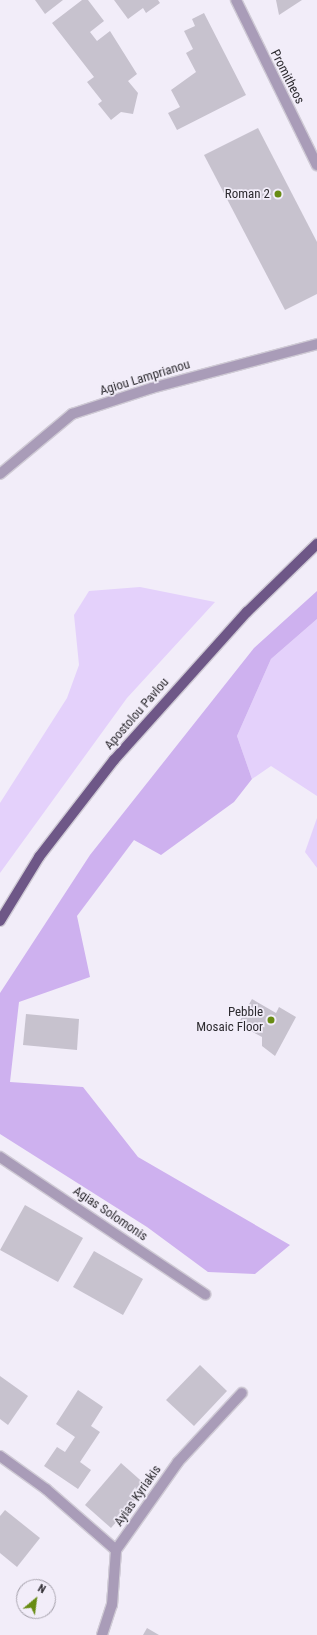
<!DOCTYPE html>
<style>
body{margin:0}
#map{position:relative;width:317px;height:1635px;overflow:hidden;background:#f2edf9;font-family:"Roboto Condensed",sans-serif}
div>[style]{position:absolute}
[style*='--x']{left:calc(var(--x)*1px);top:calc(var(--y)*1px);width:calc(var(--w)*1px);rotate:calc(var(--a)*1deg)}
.green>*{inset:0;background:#e4d1fb}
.forest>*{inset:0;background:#ceb1ef}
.building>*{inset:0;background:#c7c2ce}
.roads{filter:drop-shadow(1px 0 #cfcad5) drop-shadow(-1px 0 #cfcad5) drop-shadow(0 1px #cfcad5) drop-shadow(0 -1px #cfcad5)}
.minor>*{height:10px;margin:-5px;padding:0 5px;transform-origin:5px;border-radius:5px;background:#a99cb8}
.major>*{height:10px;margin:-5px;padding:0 5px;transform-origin:5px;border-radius:5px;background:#6e5787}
.dots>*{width:11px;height:11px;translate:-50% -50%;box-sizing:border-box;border:2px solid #f2edf9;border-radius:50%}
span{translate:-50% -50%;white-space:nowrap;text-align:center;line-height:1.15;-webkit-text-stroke:3.5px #f2edf9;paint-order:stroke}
.street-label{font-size:13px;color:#2d2b30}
.poi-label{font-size:13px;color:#2d2b30}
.right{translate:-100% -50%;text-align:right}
.north{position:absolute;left:16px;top:1579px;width:40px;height:40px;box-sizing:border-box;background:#f2edf9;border:1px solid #a39fa9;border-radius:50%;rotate:29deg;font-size:11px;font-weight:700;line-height:16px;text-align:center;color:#2d2b30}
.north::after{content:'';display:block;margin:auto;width:14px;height:18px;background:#688c13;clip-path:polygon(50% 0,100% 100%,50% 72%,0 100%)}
</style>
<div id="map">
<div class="green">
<i style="clip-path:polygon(140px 587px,215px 602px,127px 698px,0 873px,0 803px,67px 698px,79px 665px,74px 615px,89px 591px)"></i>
<i style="clip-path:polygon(317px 619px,317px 796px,271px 766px,252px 779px,237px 736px,271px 659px)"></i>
<i style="clip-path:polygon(317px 818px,317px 868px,305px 852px)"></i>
</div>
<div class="forest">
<i style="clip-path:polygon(317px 591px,317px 619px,271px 659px,237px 736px,252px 779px,234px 802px,161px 855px,134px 840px,77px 916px,90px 977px,19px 1002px,10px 1082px,83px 1087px,138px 1157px,290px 1245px,255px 1274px,208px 1272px,147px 1227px,0 1134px,0 993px,90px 855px,254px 648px)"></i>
</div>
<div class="building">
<i style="clip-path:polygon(35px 0,63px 0,45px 14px)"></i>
<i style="clip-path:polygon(82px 0,88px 0,104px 21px,90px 32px,97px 41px,110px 31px,137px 74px,128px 81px,138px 93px,133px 114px,121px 112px,111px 120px,98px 104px,102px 101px,87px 82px,94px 77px,52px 23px)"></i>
<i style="clip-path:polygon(114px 0,158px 0,160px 3px,146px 13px,143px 8px,128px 19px)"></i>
<i style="clip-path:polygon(276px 0,302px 0,279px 15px)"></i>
<i style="clip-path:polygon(204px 13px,246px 95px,177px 130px,168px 113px,180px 107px,171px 90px,196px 72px,186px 53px,193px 49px,184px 31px,195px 26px,192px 19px)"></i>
<i style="clip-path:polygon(258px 128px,317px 242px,317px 294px,285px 310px,204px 155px)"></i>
<i style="clip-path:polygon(252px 999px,276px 1013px,279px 1007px,296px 1017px,275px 1056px,262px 1046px,262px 1037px,238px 1024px)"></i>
<i style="clip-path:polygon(26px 1014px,79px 1019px,77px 1050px,23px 1045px)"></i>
<i style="clip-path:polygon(25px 1205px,83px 1238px,58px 1282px,0 1250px)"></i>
<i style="clip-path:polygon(94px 1251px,143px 1279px,123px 1315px,73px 1287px)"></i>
<i style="clip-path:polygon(200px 1365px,227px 1391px,194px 1426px,166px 1400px)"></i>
<i style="clip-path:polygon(0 1376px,28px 1396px,8px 1425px,0 1419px)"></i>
<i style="clip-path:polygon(78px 1390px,103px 1407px,91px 1426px,100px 1432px,80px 1462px,91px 1470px,78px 1489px,44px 1466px,57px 1447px,65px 1452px,75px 1437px,56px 1424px)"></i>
<i style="clip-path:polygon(121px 1463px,147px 1486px,111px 1528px,85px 1505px)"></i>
<i style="clip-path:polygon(5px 1510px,40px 1538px,17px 1567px,0 1553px,0 1516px)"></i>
<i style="clip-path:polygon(147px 1628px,159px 1635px,143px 1635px)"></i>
</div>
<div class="roads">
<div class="minor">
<i style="--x:236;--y:0;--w:184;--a:63.9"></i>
<i style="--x:0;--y:474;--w:94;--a:-39.8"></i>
<i style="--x:72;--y:414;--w:84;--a:-18"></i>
<i style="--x:152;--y:388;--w:171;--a:-14.9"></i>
<i style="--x:0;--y:1157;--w:247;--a:33.8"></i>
<i style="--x:0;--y:1456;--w:57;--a:35.7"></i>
<i style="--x:46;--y:1489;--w:93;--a:41.1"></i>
<i style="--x:102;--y:1635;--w:32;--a:-72"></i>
<i style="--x:112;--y:1605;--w:55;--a:-85.8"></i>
<i style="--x:116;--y:1550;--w:108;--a:-54.8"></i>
<i style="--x:178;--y:1462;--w:94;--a:-47.2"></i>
</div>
<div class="major">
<i style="--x:0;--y:921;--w:75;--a:-58.6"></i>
<i style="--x:39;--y:857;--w:123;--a:-52.3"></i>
<i style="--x:114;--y:760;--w:199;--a:-48.1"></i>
<i style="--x:247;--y:612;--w:98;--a:-44.2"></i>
</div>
</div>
<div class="dots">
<i style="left:278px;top:194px;background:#688c13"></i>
<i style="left:271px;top:1020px;background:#688c13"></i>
</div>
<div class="street-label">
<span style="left:287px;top:77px;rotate:63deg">Promitheos</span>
<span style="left:145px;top:378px;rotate:-17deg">Agiou Lamprianou</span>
<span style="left:137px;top:714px;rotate:-49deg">Apostolou Pavlou</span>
<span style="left:110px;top:1214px;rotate:34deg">Agias Solomonis</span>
<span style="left:138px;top:1496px;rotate:-55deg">Ayias Kyriakis</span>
</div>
<div class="poi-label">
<span class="right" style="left:270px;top:194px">Roman 2</span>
<span class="right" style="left:263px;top:1020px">Pebble<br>Mosaic Floor</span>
</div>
<div class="north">N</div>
</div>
